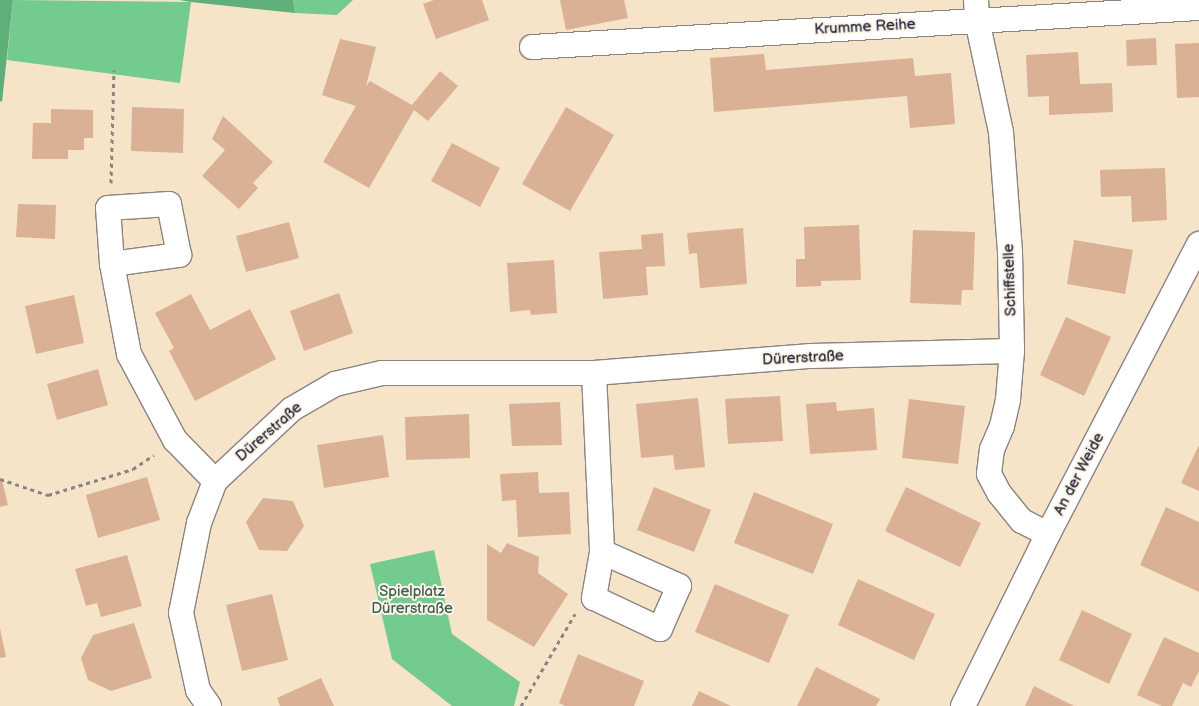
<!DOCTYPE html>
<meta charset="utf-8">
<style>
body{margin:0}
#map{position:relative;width:1199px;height:706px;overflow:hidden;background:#f6e4c9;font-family:"Balsamiq Sans",sans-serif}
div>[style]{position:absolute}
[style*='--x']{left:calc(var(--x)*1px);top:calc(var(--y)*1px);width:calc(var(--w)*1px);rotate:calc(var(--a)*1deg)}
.green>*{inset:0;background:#73cb90}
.forest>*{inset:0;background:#5eaf7a}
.building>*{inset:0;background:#dab195}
.path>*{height:3px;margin-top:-1.5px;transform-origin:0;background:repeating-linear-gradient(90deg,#8c8382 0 4px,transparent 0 8px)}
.roads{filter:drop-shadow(1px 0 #8c8382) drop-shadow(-1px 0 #8c8382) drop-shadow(0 1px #8c8382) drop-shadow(0 -1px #8c8382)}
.street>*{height:24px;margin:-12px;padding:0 12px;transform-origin:12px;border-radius:12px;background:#fff}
span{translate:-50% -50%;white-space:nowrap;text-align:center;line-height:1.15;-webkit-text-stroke:4px #fcf5e5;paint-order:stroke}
.street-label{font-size:15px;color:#22223b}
.park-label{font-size:15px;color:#3e5d59}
</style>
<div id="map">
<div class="green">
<i style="clip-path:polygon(13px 0,191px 2px,180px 83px,7px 60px)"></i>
<i style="clip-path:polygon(293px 0,353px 0,337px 15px,295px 13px)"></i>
<i style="clip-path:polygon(434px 550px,452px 634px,520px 682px,514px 706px,452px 706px,392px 659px,370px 564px)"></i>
</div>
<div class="forest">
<i style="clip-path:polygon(0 0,13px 0,2px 102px,0 101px)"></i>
<i style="clip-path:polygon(179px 0,293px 0,295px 13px,191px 2px)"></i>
</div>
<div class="building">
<i style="clip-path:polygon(434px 0,482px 0,489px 20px,436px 39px,423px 4px)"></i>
<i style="clip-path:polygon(560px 0,624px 0,628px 18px,566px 30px)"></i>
<i style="clip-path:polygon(1156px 38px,1157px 65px,1127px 66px,1126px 40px)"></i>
<i style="clip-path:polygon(340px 39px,376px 47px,366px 86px,370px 81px,412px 105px,440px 71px,458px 86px,428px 121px,414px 110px,369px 188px,323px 162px,356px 106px,322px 95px)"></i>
<i style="clip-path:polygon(1199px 43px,1199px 97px,1177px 98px,1175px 44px)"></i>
<i style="clip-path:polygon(1078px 52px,1080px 84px,1112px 83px,1113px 112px,1049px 115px,1049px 96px,1028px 97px,1026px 55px)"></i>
<i style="clip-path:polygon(764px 54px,766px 70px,913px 58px,915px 76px,951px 73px,955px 124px,910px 128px,907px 96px,714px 112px,710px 58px)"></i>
<i style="clip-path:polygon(132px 107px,184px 109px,183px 153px,131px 151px)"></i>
<i style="clip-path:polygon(566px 107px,614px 135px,570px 211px,522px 184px)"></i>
<i style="clip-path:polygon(51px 109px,93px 110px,93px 138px,84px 138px,84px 150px,68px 150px,68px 159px,32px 159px,33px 123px,51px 123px)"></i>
<i style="clip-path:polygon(223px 116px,273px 162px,253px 183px,258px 188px,239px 209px,202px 176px,225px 150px,212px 139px)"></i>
<i style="clip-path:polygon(452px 143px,500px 168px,480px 207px,431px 181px)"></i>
<i style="clip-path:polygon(1165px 168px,1167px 220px,1132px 222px,1131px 196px,1101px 197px,1100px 170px)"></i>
<i style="clip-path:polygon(18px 204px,56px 205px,55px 239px,16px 237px)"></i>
<i style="clip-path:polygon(289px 222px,299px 258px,246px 272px,236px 236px)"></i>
<i style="clip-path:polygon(859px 225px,861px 280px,821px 281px,821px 286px,796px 287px,796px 259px,805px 259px,804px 227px)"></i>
<i style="clip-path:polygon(743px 228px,747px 284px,700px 288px,697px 253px,689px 254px,687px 233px)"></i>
<i style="clip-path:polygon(913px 230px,975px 232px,973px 290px,962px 290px,961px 305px,910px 303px)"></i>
<i style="clip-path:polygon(663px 233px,665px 266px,646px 267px,648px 295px,603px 299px,599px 252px,642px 249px,641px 235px)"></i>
<i style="clip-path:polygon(1074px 240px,1133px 250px,1125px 294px,1067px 284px)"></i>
<i style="clip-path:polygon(554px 260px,557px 313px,531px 315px,530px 310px,510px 312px,507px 263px)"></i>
<i style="clip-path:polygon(339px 293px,353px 333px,304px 351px,290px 311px)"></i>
<i style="clip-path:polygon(191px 294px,210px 330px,250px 309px,276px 359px,195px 401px,169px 351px,174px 348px,155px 313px)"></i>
<i style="clip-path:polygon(74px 295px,84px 343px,36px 354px,25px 306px)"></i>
<i style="clip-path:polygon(1066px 317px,1111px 337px,1084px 396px,1040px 375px)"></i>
<i style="clip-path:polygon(98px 369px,108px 405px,57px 420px,47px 384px)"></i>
<i style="clip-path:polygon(780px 396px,783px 441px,728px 444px,725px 399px)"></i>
<i style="clip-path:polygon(698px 398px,705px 467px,675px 470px,673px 455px,641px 458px,636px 404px)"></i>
<i style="clip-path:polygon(909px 399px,965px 406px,958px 464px,902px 458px)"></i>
<i style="clip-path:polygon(560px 402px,562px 445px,512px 446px,509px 404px)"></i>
<i style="clip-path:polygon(836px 402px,837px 411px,874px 408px,877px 450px,810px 454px,806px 404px)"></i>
<i style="clip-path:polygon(469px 414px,470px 458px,406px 460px,405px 417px)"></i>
<i style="clip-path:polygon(383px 435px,389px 477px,324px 488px,317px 445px)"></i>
<i style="clip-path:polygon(1199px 445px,1199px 491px,1181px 483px)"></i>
<i style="clip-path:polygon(538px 472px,539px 493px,569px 492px,571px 534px,518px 537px,516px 500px,502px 501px,500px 474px)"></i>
<i style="clip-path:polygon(147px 477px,160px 520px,98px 538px,86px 495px)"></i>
<i style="clip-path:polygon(0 480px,2px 480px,8px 505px,0 507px)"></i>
<i style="clip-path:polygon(654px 487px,711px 510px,694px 552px,637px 530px)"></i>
<i style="clip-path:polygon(906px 487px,981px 523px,960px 567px,885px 531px)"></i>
<i style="clip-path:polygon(754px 492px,833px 524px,813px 574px,734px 543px)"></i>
<i style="clip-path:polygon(263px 498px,293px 501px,304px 526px,287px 551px,259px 550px,246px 522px)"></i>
<i style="clip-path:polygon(1166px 507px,1199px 522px,1199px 592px,1140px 565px)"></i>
<i style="clip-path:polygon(507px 543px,539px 557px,538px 573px,568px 594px,534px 647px,487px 620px,487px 544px,501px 553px)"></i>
<i style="clip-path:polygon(127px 555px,142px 606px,101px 617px,97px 603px,86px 606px,75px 569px)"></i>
<i style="clip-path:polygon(858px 579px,935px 614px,914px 660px,838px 625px)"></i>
<i style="clip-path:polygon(715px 584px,789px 615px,769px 663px,695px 632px)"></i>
<i style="clip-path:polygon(272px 594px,288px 660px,242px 671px,226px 605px)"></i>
<i style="clip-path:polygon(1082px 610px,1132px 634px,1109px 684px,1059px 660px)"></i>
<i style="clip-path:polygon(134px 623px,152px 678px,111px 691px,88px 680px,81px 658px,93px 635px)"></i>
<i style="clip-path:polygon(0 628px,6px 657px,0 658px)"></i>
<i style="clip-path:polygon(1164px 637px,1199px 653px,1199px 671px,1191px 687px,1183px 683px,1172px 706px,1162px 706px,1137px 695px)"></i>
<i style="clip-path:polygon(578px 654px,644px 681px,634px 706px,565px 706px,559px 703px)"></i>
<i style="clip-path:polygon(816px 667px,880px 699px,876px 706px,797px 706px)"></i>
<i style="clip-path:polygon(321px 678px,334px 706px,280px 706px,277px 698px)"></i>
<i style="clip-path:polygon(1034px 686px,1074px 706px,1025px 706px)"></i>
<i style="clip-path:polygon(699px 691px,731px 706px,692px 706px)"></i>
</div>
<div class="path">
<i style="--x:111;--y:183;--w:113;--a:-88.5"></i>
<i style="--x:0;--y:479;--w:51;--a:18.4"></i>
<i style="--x:48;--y:495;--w:89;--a:-17"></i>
<i style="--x:133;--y:469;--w:25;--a:-34"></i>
<i style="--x:521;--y:706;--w:107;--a:-59.6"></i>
</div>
<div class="roads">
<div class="street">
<i style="--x:976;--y:0;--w:20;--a:87"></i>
<i style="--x:977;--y:20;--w:115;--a:77.9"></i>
<i style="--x:1001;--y:132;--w:121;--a:85.7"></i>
<i style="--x:1010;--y:253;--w:98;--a:88.8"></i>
<i style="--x:1012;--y:351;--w:49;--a:94.7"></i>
<i style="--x:1008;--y:400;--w:27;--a:103"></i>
<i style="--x:1002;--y:426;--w:25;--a:113"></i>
<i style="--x:992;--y:449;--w:25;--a:97"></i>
<i style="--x:989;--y:474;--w:21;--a:62"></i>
<i style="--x:999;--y:493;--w:36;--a:51"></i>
<i style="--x:1022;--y:521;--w:29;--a:27"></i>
<i style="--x:532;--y:47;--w:668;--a:-3.35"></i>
<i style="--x:112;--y:264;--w:68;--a:-7.7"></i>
<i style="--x:179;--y:255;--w:52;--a:-101.1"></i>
<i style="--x:169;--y:204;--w:61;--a:176.2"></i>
<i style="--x:108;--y:208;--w:56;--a:85.9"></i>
<i style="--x:112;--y:264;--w:92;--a:79.3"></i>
<i style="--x:129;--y:354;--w:98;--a:61.9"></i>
<i style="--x:175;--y:440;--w:57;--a:45.7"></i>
<i style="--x:594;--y:373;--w:179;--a:87.4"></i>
<i style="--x:602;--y:552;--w:47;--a:99.9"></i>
<i style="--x:594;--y:598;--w:73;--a:25.2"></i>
<i style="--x:660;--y:629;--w:47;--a:-66.2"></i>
<i style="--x:679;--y:586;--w:84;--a:-156.2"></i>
<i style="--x:209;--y:706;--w:19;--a:-125"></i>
<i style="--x:198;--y:690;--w:79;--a:-102.4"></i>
<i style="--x:181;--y:613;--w:92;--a:-78.7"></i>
<i style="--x:199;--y:523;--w:45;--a:-69.1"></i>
<i style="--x:215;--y:481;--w:105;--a:-43.1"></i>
<i style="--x:292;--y:409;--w:50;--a:-30.2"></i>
<i style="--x:335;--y:384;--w:48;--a:-13.2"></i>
<i style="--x:382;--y:373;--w:212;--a:0"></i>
<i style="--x:594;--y:373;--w:218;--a:-4.5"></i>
<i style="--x:811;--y:356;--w:201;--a:-1.4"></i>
<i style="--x:963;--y:706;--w:192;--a:-63.7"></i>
<i style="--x:1048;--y:534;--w:327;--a:-62.5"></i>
</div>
</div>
<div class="street-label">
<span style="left:865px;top:27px;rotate:-3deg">Krumme Reihe</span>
<span style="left:1010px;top:280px;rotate:-92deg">Schiffstelle</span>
<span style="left:803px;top:358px;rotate:-3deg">Dürerstraße</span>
<span style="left:269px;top:432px;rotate:-41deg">Dürerstraße</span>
<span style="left:1079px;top:474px;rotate:-62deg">An der Weide</span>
</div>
<div class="park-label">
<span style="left:412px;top:600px">Spielplatz<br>Dürerstraße</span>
</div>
</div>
